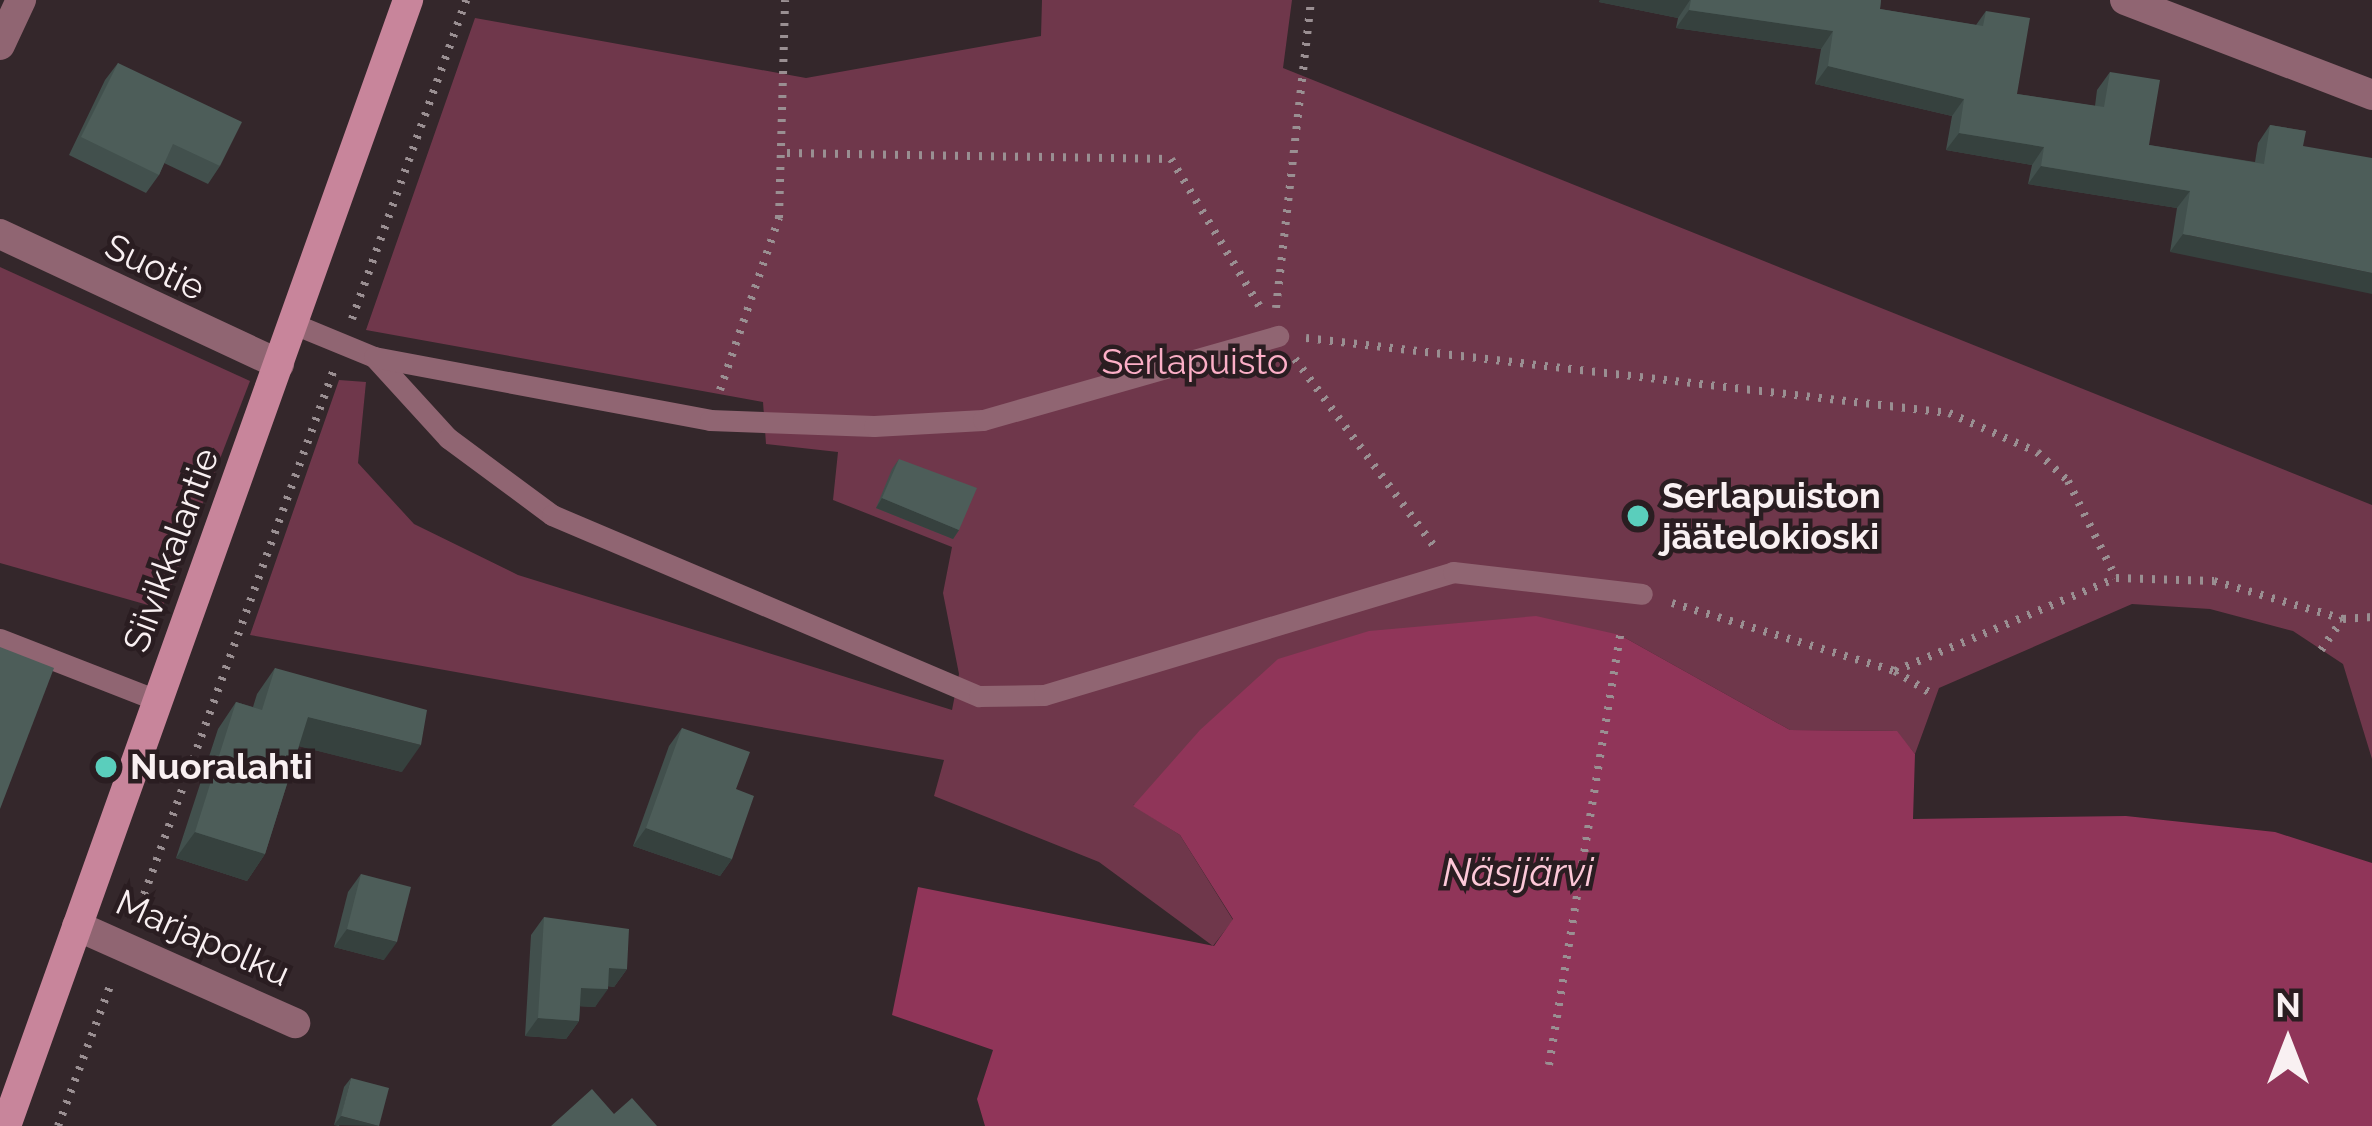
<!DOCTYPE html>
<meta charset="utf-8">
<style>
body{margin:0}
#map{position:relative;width:2372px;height:1126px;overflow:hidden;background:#34272b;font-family:Raleway,sans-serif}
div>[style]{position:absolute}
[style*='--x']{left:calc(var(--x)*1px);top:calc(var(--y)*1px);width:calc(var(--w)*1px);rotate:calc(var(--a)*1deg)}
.green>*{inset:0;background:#6f374b}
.water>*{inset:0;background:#903559}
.path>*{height:8px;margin-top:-4px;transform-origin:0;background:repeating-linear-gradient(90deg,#9a8f92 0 3px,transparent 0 12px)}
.lane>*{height:21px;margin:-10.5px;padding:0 10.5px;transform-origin:10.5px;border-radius:10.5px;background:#906572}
.street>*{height:30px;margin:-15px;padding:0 15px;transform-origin:15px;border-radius:15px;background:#906572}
.secondary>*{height:30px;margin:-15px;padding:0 15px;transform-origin:15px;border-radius:15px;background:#c8859b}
.wall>*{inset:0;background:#42504d}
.shaded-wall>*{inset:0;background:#36413e}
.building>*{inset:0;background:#4d5d59}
.dots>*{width:33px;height:33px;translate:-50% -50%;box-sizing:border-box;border:6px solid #2a1d21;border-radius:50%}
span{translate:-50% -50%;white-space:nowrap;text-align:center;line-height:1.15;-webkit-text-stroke:9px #2a1d21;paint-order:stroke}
.street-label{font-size:36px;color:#f9f0f2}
.park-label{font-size:36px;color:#fcafc7}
.poi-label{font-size:36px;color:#f9f0f2;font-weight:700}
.left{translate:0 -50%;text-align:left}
.water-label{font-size:39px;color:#fdc8d8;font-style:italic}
.north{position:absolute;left:2228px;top:982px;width:120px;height:120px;-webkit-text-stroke:9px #2a1d21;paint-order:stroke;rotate:0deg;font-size:33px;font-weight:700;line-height:48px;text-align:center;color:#f9f0f2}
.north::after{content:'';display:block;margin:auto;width:42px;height:54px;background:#f9f0f2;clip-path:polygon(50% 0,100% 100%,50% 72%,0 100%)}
</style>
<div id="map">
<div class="green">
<i style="clip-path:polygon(1042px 0,1292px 0,1283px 68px,2372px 505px,2372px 759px,2343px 664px,2293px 631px,2210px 609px,2132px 604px,1939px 688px,1915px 754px,1896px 731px,1790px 730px,1620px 635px,1133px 805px,1180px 835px,1233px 920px,1213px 946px,1099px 862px,934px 796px,944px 760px,250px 635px,339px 380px,366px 382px,358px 463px,414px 524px,518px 575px,952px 710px,959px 674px,943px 593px,952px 547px,833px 500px,838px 452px,766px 444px,763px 402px,366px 330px,475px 18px,806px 78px,1041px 36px)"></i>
<i style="clip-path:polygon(0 267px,250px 381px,162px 609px,0 563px)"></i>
</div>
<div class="water">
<i style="clip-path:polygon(1536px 616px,1620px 635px,1790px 730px,1897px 731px,1915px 754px,1913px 819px,2126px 816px,2275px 832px,2372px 863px,2372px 1126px,985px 1126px,977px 1099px,993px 1050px,892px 1015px,918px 887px,1214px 946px,1233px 919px,1180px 835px,1133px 806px,1200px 730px,1278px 659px,1369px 631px)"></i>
</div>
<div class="path">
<i style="--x:787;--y:153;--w:384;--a:0.9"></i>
<i style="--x:1171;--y:159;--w:179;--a:59"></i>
<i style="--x:1276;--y:308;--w:310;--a:-83.5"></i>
<i style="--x:352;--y:319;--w:339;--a:-70.3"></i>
<i style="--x:1306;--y:338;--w:647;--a:6.65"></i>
<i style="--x:1949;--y:413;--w:96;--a:23.9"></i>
<i style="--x:2037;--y:452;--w:42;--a:43.1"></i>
<i style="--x:2068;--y:481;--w:108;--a:63.7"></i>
<i style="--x:1295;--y:359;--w:232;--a:53.4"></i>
<i style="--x:720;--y:390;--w:182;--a:-71.1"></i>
<i style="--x:779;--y:218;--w:218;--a:-88.4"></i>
<i style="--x:1672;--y:603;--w:233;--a:17"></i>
<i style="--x:1895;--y:671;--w:47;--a:32"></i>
<i style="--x:2321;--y:650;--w:38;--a:-55"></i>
<i style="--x:1895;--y:671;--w:240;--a:-22.8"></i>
<i style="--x:2116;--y:578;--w:98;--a:1.8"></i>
<i style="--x:2214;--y:581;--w:134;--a:16.4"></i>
<i style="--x:2343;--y:619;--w:29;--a:-4"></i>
<i style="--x:136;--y:917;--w:580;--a:-70.13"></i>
<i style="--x:1549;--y:1065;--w:436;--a:-80.6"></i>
<i style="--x:58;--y:1126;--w:155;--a:-69.6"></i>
</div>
<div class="lane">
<i style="--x:294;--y:324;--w:87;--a:22.4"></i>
<i style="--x:374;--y:357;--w:110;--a:47.6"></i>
<i style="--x:448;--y:438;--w:129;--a:36.5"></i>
<i style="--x:552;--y:515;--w:464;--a:23"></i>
<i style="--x:979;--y:696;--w:65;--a:-0.9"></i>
<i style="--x:1044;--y:695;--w:427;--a:-16.7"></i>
<i style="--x:1453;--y:572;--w:190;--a:6.6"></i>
<i style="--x:374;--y:357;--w:342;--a:10.6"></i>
<i style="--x:710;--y:420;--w:164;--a:2.1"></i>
<i style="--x:874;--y:426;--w:109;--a:-3.2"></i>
<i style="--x:983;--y:420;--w:307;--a:-15.9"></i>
<i style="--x:0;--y:639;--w:171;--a:21.3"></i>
</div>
<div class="street">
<i style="--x:2125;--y:0;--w:265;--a:21"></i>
<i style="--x:0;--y:45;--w:50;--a:-65"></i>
<i style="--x:0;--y:234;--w:308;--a:25"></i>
<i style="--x:77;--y:926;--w:239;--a:24"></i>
</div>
<div class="secondary">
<i style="--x:6;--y:1126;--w:1196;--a:-70.35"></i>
</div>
<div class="wall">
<i style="clip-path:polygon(1600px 0,1881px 0,1880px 9px,1976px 25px,1986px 11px,2017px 94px,2095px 106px,2097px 90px,2110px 72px,2149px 145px,2255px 162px,2258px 143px,2270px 125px,2306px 131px,2170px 252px,2177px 208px,2028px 184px,2032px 165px,1946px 150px,1952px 116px,1815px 84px,1821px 49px,1676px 28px,1678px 18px,1599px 2px)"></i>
<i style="clip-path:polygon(118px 63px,220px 166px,208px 184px,164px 163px,159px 175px,146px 193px,69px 155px,105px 80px)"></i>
<i style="clip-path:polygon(899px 459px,959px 530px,953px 539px,876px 508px,892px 469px)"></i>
<i style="clip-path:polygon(275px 668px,402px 772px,299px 746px,265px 854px,247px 881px,176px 858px,218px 729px,236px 702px,253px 707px,257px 694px)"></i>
<i style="clip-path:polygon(682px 728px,736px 789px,732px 859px,720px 876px,633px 846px,669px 746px)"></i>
<i style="clip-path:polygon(361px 874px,384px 960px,334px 947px,348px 892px)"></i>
<i style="clip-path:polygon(544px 917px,627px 969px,614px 987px,608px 986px,595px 1007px,580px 1006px,579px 1021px,566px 1039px,525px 1036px,531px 935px)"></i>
<i style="clip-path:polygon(351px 1078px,339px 1126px,334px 1125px,344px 1087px)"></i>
</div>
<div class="shaded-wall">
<i style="clip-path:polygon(1600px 0,1690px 0,1678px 18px,1599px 2px)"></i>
<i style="clip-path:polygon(1689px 10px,1833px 31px,1821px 49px,1676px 28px)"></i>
<i style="clip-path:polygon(1828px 66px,1964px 99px,1952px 116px,1815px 84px)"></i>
<i style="clip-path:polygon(1959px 133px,2044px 147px,2032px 165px,1946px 150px)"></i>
<i style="clip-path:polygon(2041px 166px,2190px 191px,2177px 208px,2028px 184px)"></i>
<i style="clip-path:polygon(2183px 234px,2372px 273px,2372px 294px,2170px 252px)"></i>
<i style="clip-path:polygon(882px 498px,959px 530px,953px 539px,876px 508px)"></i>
<i style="clip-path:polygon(308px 717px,421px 745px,402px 772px,290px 744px)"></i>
<i style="clip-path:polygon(646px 828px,732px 859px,720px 876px,633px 846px)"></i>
<i style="clip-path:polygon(195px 832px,265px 854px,247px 881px,176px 858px)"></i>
<i style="clip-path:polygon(347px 929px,397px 942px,384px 960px,334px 947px)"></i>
<i style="clip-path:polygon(609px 968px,627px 969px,614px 987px,597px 985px)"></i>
<i style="clip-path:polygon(581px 988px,608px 989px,595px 1007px,569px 1006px)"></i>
<i style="clip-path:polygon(538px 1018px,579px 1021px,566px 1039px,525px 1036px)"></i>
<i style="clip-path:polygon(341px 1116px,379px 1126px,334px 1125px)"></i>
</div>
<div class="building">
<i style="clip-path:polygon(1691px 0,1881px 0,1880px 9px,1983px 26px,1986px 11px,2030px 18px,2017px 94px,2104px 107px,2110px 72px,2160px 80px,2149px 145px,2264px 164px,2270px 125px,2306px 131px,2303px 146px,2372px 158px,2372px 273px,2183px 234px,2190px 191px,2041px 166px,2044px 147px,1959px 133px,1964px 99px,1828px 66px,1833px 31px,1689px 10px)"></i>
<i style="clip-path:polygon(118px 63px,242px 122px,220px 166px,173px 144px,159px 175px,81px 137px)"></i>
<i style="clip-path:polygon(899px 459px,977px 488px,959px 530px,882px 498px)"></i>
<i style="clip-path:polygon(0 647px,54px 668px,0 809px)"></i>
<i style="clip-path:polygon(275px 668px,427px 710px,421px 745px,308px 717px,265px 854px,195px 832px,236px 702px,262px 710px)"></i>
<i style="clip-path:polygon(682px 728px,750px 752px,736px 789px,754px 796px,732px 859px,646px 828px)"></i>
<i style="clip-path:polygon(361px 874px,411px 887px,397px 942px,347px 929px)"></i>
<i style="clip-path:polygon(544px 917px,629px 929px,627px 969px,609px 968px,608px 989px,581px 988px,579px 1021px,538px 1018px)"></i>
<i style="clip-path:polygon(351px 1078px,389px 1088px,379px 1126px,341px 1116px)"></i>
<i style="clip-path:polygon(592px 1089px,614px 1114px,632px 1098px,657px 1126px,551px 1126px)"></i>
</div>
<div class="dots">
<i style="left:1638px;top:516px;background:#5acebc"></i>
<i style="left:106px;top:767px;background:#5acebc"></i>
</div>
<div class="street-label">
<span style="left:155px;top:267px;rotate:26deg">Suotie</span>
<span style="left:171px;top:550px;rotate:-70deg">Siivikkalantie</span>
<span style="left:203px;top:938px;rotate:24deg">Marjapolku</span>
</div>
<div class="park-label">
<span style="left:1195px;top:362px">Serlapuisto</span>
</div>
<div class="poi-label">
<span class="left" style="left:1662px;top:516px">Serlapuiston<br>jäätelokioski</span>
<span class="left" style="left:130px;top:767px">Nuoralahti</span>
</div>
<div class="water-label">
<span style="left:1518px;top:872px">Näsijärvi</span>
</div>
<div class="north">N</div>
</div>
